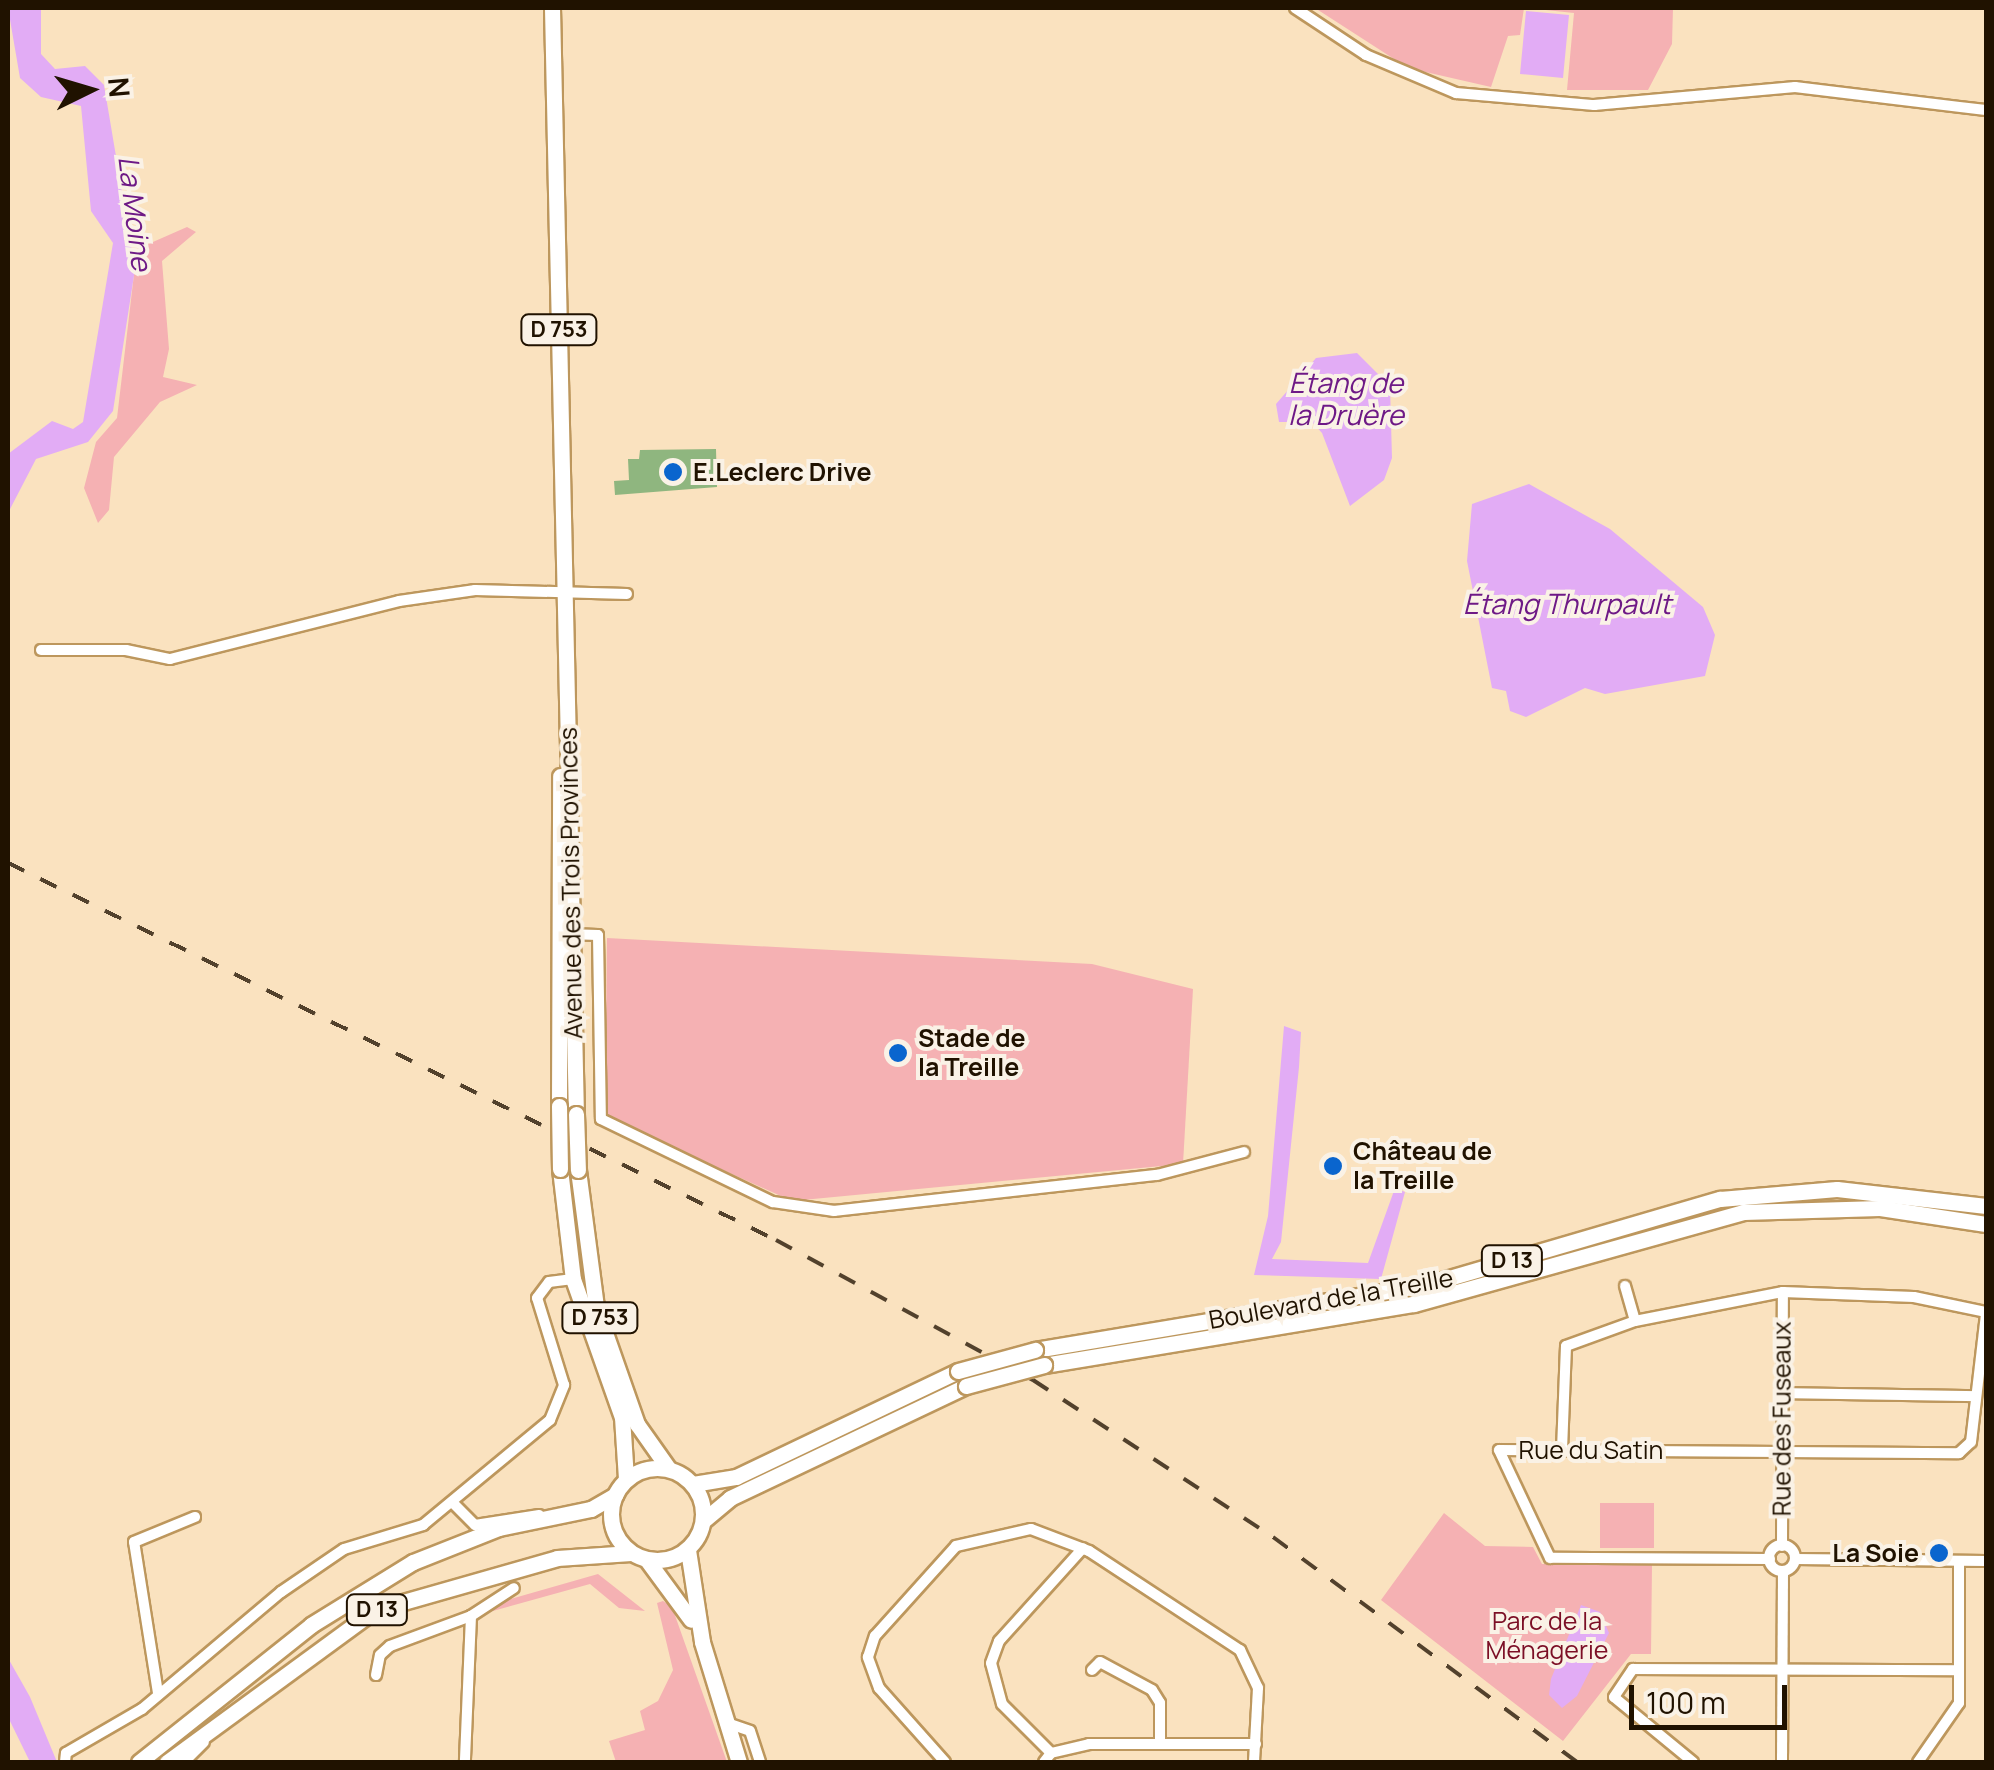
<!DOCTYPE html>
<meta charset="utf-8">
<style>
body{margin:0}
#map{position:relative;width:1994px;height:1770px;overflow:hidden;background:#fae2bf;font-family:Manrope,sans-serif}
div>[style]{position:absolute}
[style*='--x']{left:calc(var(--x)*1px);top:calc(var(--y)*1px);width:calc(var(--w)*1px);rotate:calc(var(--a)*1deg)}
.green>*{inset:0;background:#f5b1b3}
.water>*{inset:0;background:#e2acf5}
.building>*{inset:0;background:#8fb67f}
.round{border-radius:50%}
.roads{filter:drop-shadow(2px 0 #bd975d) drop-shadow(-2px 0 #bd975d) drop-shadow(0 2px #bd975d) drop-shadow(0 -2px #bd975d)}
.street>*{height:10px;margin:-5px;padding:0 5px;transform-origin:5px;border-radius:5px;background:#fff}
.street>.ring{margin:-5px;padding:0;box-sizing:content-box;background:none;border:10px solid #fff;border-radius:50%}
.secondary>*{height:15px;margin:-7.5px;padding:0 7.5px;transform-origin:7.5px;border-radius:7.5px;background:#fff}
.primary>*{height:15px;margin:-7.5px;padding:0 7.5px;transform-origin:7.5px;border-radius:7.5px;background:#fff}
.primary>.ring{margin:-7.5px;padding:0;box-sizing:content-box;background:none;border:15px solid #fff;border-radius:50%}
.rail>*{height:4px;margin-top:-2px;transform-origin:0;background:repeating-linear-gradient(90deg,#52412c 0 18px,transparent 0 36px)}
.bridges{filter:drop-shadow(2px 0 #bd975d) drop-shadow(-2px 0 #bd975d) drop-shadow(0 2px #bd975d) drop-shadow(0 -2px #bd975d)}
.primary-bridge>*{height:15px;margin:-7.5px;padding:0 7.5px;transform-origin:7.5px;border-radius:7.5px;background:#fff}
.dots>*{width:28px;height:28px;translate:-50% -50%;box-sizing:border-box;border:5px solid #faf2e6;border-radius:50%}
span{translate:-50% -50%;white-space:nowrap;text-align:center;line-height:1.15;-webkit-text-stroke:8px #faf2e6;paint-order:stroke}
.shield-label span{padding:2px 8px;background:#faf2e6;border:2px solid;border-radius:8px;-webkit-text-stroke-width:0}
.shield-label{font-size:22px;color:#201200;font-weight:700}
.poi-label{font-size:25px;color:#201200;font-weight:700}
.left{translate:0 -50%;text-align:left}
.right{translate:-100% -50%;text-align:right}
.street-label{font-size:25px;color:#201200}
.park-label{font-size:25px;color:#7c0f26}
.water-label{font-size:28px;color:#6e1986;font-style:italic}
.frame{position:absolute;inset:0;border:10px solid #201200;pointer-events:none}
.north{position:absolute;left:40px;top:40px;width:100px;height:100px;-webkit-text-stroke:8px #faf2e6;paint-order:stroke;rotate:85deg;font-size:28px;font-weight:700;line-height:40px;text-align:center;color:#201200}
.north::after{content:'';display:block;margin:auto;width:35px;height:45px;background:#201200;clip-path:polygon(50% 0,100% 100%,50% 72%,0 100%)}
.scale{position:absolute;left:1629px;top:1685px;width:158px;height:45px;box-sizing:border-box;border:5px solid #201200;border-top:0;padding-left:12px;font-size:30px;line-height:35px;white-space:nowrap;color:#201200;-webkit-text-stroke:8px #faf2e6;paint-order:stroke}
</style>
<div id="map">
<div class="green">
<i style="clip-path:polygon(1315px 8px,1524px 8px,1520px 35px,1508px 36px,1491px 87px,1408px 68px)"></i>
<i style="clip-path:polygon(1527px 8px,1673px 8px,1672px 44px,1648px 90px,1567px 90px,1574px 13px)"></i>
<i style="clip-path:polygon(187px 227px,196px 232px,162px 261px,169px 349px,163px 377px,197px 385px,160px 402px,114px 457px,109px 510px,98px 523px,84px 488px,96px 442px,117px 418px,137px 249px)"></i>
<i style="clip-path:polygon(607px 938px,1092px 964px,1193px 989px,1183px 1164px,792px 1201px,605px 1117px)"></i>
<i style="clip-path:polygon(1600px 1503px,1654px 1503px,1654px 1548px,1600px 1548px)"></i>
<i style="clip-path:polygon(1444px 1513px,1485px 1546px,1533px 1547px,1542px 1564px,1652px 1565px,1651px 1654px,1631px 1654px,1563px 1741px,1381px 1600px)"></i>
<i style="clip-path:polygon(598px 1574px,645px 1611px,619px 1608px,590px 1584px,482px 1614px,483px 1607px)"></i>
<i style="clip-path:polygon(663px 1601px,672px 1607px,727px 1762px,616px 1762px,609px 1741px,645px 1730px,640px 1711px,658px 1701px,673px 1670px,657px 1603px)"></i>
</div>
<div class="water">
<i style="clip-path:polygon(8px 8px,41px 8px,41px 54px,55px 69px,85px 66px,104px 85px,135px 269px,113px 411px,88px 442px,36px 459px,8px 513px,8px 454px,52px 421px,73px 429px,83px 422px,113px 243px,91px 211px,81px 106px,41px 97px,20px 78px)"></i>
<i style="clip-path:polygon(1526px 11px,1569px 15px,1563px 78px,1520px 74px)"></i>
<i style="clip-path:polygon(1357px 353px,1390px 386px,1392px 458px,1384px 480px,1350px 506px,1322px 433px,1312px 422px,1279px 422px,1276px 404px,1316px 358px)"></i>
<i style="clip-path:polygon(1529px 484px,1610px 529px,1703px 607px,1715px 635px,1705px 676px,1605px 694px,1585px 688px,1526px 717px,1510px 711px,1506px 691px,1492px 688px,1467px 561px,1472px 504px)"></i>
<i style="clip-path:polygon(1284px 1026px,1301px 1032px,1299px 1067px,1281px 1242px,1272px 1259px,1368px 1263px,1395px 1188px,1405px 1192px,1381px 1279px,1254px 1275px,1268px 1216px)"></i>
<i style="clip-path:polygon(1581px 1605px,1600px 1612px,1609px 1633px,1577px 1696px,1562px 1708px,1549px 1695px,1551px 1679px)"></i>
<i style="clip-path:polygon(8px 1658px,30px 1697px,57px 1762px,30px 1762px,8px 1717px)"></i>
</div>
<div class="building">
<i style="clip-path:polygon(716px 449px,717px 487px,615px 495px,614px 481px,629px 480px,628px 459px,639px 459px,640px 450px)"></i>
<i class="round" style="left:1321px;top:1154px;width:24px;height:24px"></i>
</div>
<div class="roads">
<div class="street">
<i style="--x:1295;--y:8;--w:85;--a:33.5"></i>
<i style="--x:1366;--y:55;--w:98;--a:22.9"></i>
<i style="--x:1456;--y:93;--w:139;--a:5"></i>
<i style="--x:1594;--y:105;--w:202;--a:-5.1"></i>
<i style="--x:1795;--y:87;--w:192;--a:6.9"></i>
<i style="--x:41;--y:650;--w:85;--a:0"></i>
<i style="--x:126;--y:650;--w:45;--a:11.6"></i>
<i style="--x:170;--y:659;--w:236;--a:-14.2"></i>
<i style="--x:399;--y:601;--w:77;--a:-8.2"></i>
<i style="--x:475;--y:590;--w:152;--a:1.5"></i>
<i style="--x:567;--y:934;--w:31;--a:2"></i>
<i style="--x:598;--y:935;--w:184;--a:89.1"></i>
<i style="--x:601;--y:1119;--w:191;--a:25.8"></i>
<i style="--x:773;--y:1202;--w:62;--a:8.4"></i>
<i style="--x:834;--y:1211;--w:325;--a:-6.4"></i>
<i style="--x:1157;--y:1175;--w:90;--a:-14.8"></i>
<i style="--x:1625;--y:1286;--w:36;--a:74"></i>
<i style="--x:1782;--y:1393;--w:194;--a:0.9"></i>
<i style="--x:1562;--y:1450;--w:104;--a:-87.8"></i>
<i style="--x:1566;--y:1346;--w:73;--a:-19.9"></i>
<i style="--x:1635;--y:1321;--w:151;--a:-11.1"></i>
<i style="--x:1783;--y:1292;--w:131;--a:2.2"></i>
<i style="--x:1914;--y:1297;--w:74;--a:11.8"></i>
<i style="--x:453;--y:1503;--w:31;--a:45"></i>
<i style="--x:475;--y:1525;--w:65;--a:-8.9"></i>
<i class="ring" style="left:1769px;top:1545px;width:16px;height:16px"></i>
<i style="--x:1782;--y:1546;--w:254;--a:-89.8"></i>
<i style="--x:1770;--y:1559;--w:220;--a:-179.7"></i>
<i style="--x:1550;--y:1558;--w:119;--a:-115.3"></i>
<i style="--x:1499;--y:1450;--w:460;--a:0.4"></i>
<i style="--x:1959;--y:1453;--w:16;--a:-43"></i>
<i style="--x:1971;--y:1442;--w:129;--a:-83.3"></i>
<i style="--x:1795;--y:1559;--w:191;--a:0.6"></i>
<i style="--x:471;--y:1616;--w:51;--a:-33.1"></i>
<i style="--x:1092;--y:1670;--w:11;--a:-45"></i>
<i style="--x:1100;--y:1662;--w:59;--a:28.3"></i>
<i style="--x:1152;--y:1690;--w:15;--a:58"></i>
<i style="--x:1160;--y:1703;--w:40;--a:90"></i>
<i style="--x:376;--y:1675;--w:20;--a:-79"></i>
<i style="--x:380;--y:1655;--w:13;--a:-42"></i>
<i style="--x:390;--y:1646;--w:86;--a:-20.3"></i>
<i style="--x:471;--y:1616;--w:146;--a:92.4"></i>
<i style="--x:158;--y:1693;--w:153;--a:-99"></i>
<i style="--x:134;--y:1542;--w:66;--a:-22.3"></i>
<i style="--x:727;--y:1723;--w:24;--a:19"></i>
<i style="--x:750;--y:1731;--w:33;--a:72"></i>
<i style="--x:1051;--y:1753;--w:69;--a:-135"></i>
<i style="--x:1002;--y:1704;--w:42;--a:-105"></i>
<i style="--x:991;--y:1663;--w:23;--a:-70"></i>
<i style="--x:999;--y:1641;--w:125;--a:-47.9"></i>
<i style="--x:65;--y:1762;--w:9;--a:-84"></i>
<i style="--x:66;--y:1753;--w:88;--a:-30.1"></i>
<i style="--x:142;--y:1709;--w:182;--a:-40.1"></i>
<i style="--x:281;--y:1592;--w:76;--a:-34.3"></i>
<i style="--x:344;--y:1549;--w:83;--a:-16.9"></i>
<i style="--x:423;--y:1525;--w:165;--a:-39.6"></i>
<i style="--x:550;--y:1420;--w:38;--a:-68"></i>
<i style="--x:564;--y:1385;--w:91;--a:-107.2"></i>
<i style="--x:537;--y:1298;--w:20;--a:-53"></i>
<i style="--x:549;--y:1282;--w:24;--a:-7"></i>
<i style="--x:184;--y:1762;--w:28;--a:-45"></i>
<i style="--x:945;--y:1762;--w:99;--a:-131.7"></i>
<i style="--x:879;--y:1688;--w:33;--a:-110"></i>
<i style="--x:868;--y:1657;--w:22;--a:-72"></i>
<i style="--x:875;--y:1636;--w:121;--a:-48"></i>
<i style="--x:956;--y:1546;--w:77;--a:-12.8"></i>
<i style="--x:1031;--y:1529;--w:62;--a:20.8"></i>
<i style="--x:1089;--y:1551;--w:181;--a:33.3"></i>
<i style="--x:1240;--y:1650;--w:42;--a:64.7"></i>
<i style="--x:1258;--y:1688;--w:74;--a:93.1"></i>
<i style="--x:1044;--y:1762;--w:11;--a:-52"></i>
<i style="--x:1051;--y:1753;--w:39;--a:-13"></i>
<i style="--x:1089;--y:1744;--w:167;--a:0"></i>
<i style="--x:1693;--y:1762;--w:102;--a:-140.6"></i>
<i style="--x:1614;--y:1697;--w:34;--a:-56"></i>
<i style="--x:1633;--y:1669;--w:325;--a:0.2"></i>
<i style="--x:1782;--y:1762;--w:191;--a:-89.7"></i>
<i style="--x:1918;--y:1762;--w:72;--a:-55.2"></i>
<i style="--x:1959;--y:1703;--w:142;--a:-90"></i>
</div>
<div class="secondary">
<i style="--x:688;--y:1550;--w:93;--a:81.3"></i>
<i style="--x:702;--y:1642;--w:126;--a:72.9"></i>
<i style="--x:647;--y:1560;--w:74;--a:53.7"></i>
</div>
<div class="primary">
<i style="--x:552;--y:8;--w:1106;--a:88.76"></i>
<i style="--x:559;--y:1106;--w:330;--a:-89.8"></i>
<i style="--x:560;--y:1169;--w:111;--a:83.3"></i>
<i style="--x:573;--y:1279;--w:146;--a:70.5"></i>
<i style="--x:622;--y:1417;--w:62;--a:86.3"></i>
<i style="--x:578;--y:1170;--w:138;--a:82.5"></i>
<i style="--x:596;--y:1307;--w:124;--a:70.7"></i>
<i style="--x:637;--y:1424;--w:54;--a:54.8"></i>
<i style="--x:1035;--y:1350;--w:395;--a:-9.5"></i>
<i style="--x:1425;--y:1285;--w:307;--a:-16.3"></i>
<i style="--x:1720;--y:1199;--w:117;--a:-4.9"></i>
<i style="--x:1837;--y:1189;--w:150;--a:6.5"></i>
<i style="--x:1044;--y:1365;--w:375;--a:-9.4"></i>
<i style="--x:1414;--y:1304;--w:342;--a:-15.6"></i>
<i style="--x:1743;--y:1212;--w:137;--a:-1.7"></i>
<i style="--x:1880;--y:1208;--w:107;--a:8.6"></i>
<i class="ring" style="left:611px;top:1468px;width:77px;height:77px"></i>
<i style="--x:693;--y:1484;--w:44;--a:-9.2"></i>
<i style="--x:736;--y:1477;--w:246;--a:-25.5"></i>
<i style="--x:704;--y:1520;--w:34;--a:-40"></i>
<i style="--x:730;--y:1498;--w:261;--a:-25.4"></i>
<i style="--x:139;--y:1762;--w:220;--a:-38.5"></i>
<i style="--x:311;--y:1625;--w:120;--a:-31.7"></i>
<i style="--x:413;--y:1562;--w:92;--a:-21.6"></i>
<i style="--x:499;--y:1528;--w:94;--a:-11.7"></i>
<i style="--x:591;--y:1509;--w:28;--a:-30"></i>
<i style="--x:167;--y:1762;--w:258;--a:-36.2"></i>
<i style="--x:375;--y:1610;--w:189;--a:-15.9"></i>
<i style="--x:557;--y:1558;--w:74;--a:-3.9"></i>
</div>
</div>
<div class="rail">
<i style="--x:8;--y:863;--w:856;--a:26.15"></i>
<i style="--x:776;--y:1240;--w:293;--a:28.6"></i>
<i style="--x:1033;--y:1380;--w:287;--a:33.2"></i>
<i style="--x:1273;--y:1537;--w:378;--a:36.5"></i>
</div>
<div class="bridges">
<div class="primary-bridge">
<i style="--x:559;--y:1106;--w:63;--a:89.1"></i>
<i style="--x:576;--y:1114;--w:56;--a:88"></i>
<i style="--x:958;--y:1371;--w:80;--a:-15.3"></i>
<i style="--x:966;--y:1386;--w:81;--a:-15.1"></i>
</div>
</div>
<div class="dots">
<i style="left:673px;top:472px;background:#0a65ce"></i>
<i style="left:898px;top:1053px;background:#0a65ce"></i>
<i style="left:1333px;top:1166px;background:#0a65ce"></i>
<i style="left:1939px;top:1553px;background:#0a65ce"></i>
</div>
<div class="shield-label">
<span style="left:559px;top:330px">D 753</span>
<span style="left:1512px;top:1261px">D 13</span>
<span style="left:600px;top:1318px">D 753</span>
<span style="left:377px;top:1610px">D 13</span>
</div>
<div class="poi-label">
<span class="left" style="left:693px;top:472px">E.Leclerc Drive</span>
<span class="left" style="left:918px;top:1053px">Stade de<br>la Treille</span>
<span class="left" style="left:1353px;top:1166px">Château de<br>la Treille</span>
<span class="right" style="left:1919px;top:1553px">La Soie</span>
</div>
<div class="street-label">
<span style="left:571px;top:883px;rotate:-91deg">Avenue des Trois Provinces</span>
<span style="left:1331px;top:1299px;rotate:-10deg">Boulevard de la Treille</span>
<span style="left:1782px;top:1419px;rotate:-90deg">Rue des Fuseaux</span>
<span style="left:1591px;top:1450px">Rue du Satin</span>
</div>
<div class="park-label">
<span style="left:1547px;top:1636px">Parc de la<br>Ménagerie</span>
</div>
<div class="water-label">
<span style="left:136px;top:213px;rotate:83deg">La Moine</span>
<span style="left:1346px;top:398px">Étang de<br>la Druère</span>
<span style="left:1567px;top:603px">Étang Thurpault</span>
</div>
<div class="frame"></div>
<div class="north">N</div>
<div class="scale">100 m</div>
</div>
